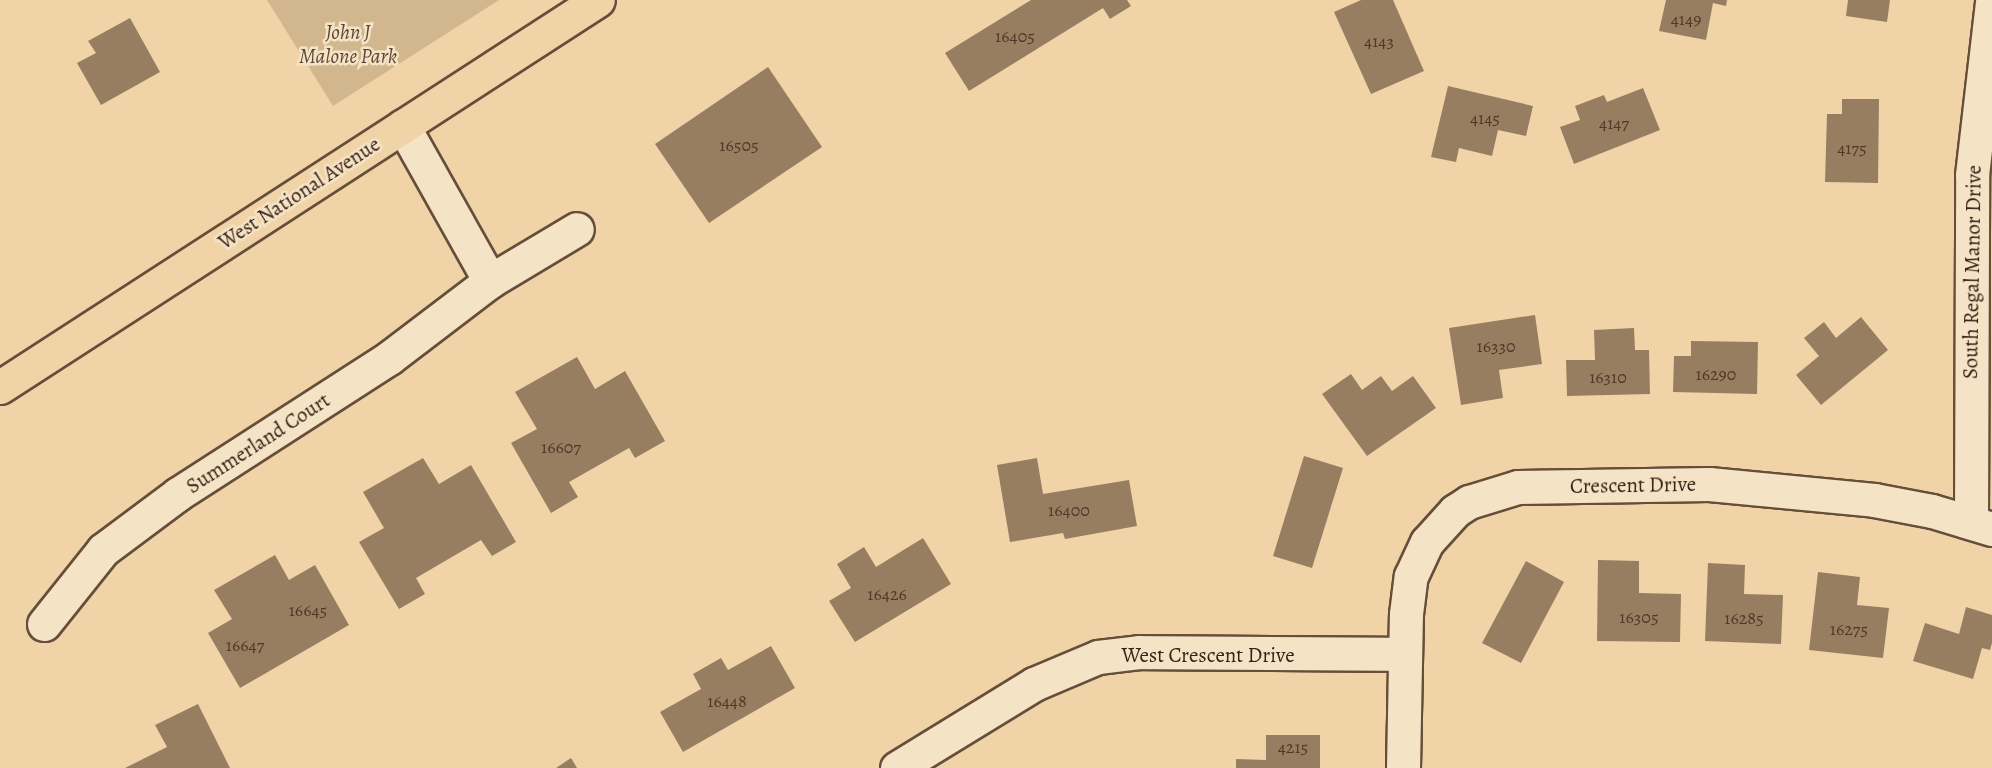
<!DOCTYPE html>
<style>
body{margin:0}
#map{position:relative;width:1992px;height:768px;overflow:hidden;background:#f0d4a7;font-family:Alegreya,serif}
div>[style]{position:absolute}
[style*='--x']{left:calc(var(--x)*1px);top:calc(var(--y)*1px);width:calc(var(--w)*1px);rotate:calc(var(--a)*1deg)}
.green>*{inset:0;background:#d1b68e}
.building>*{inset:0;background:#987e61}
.roads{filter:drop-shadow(2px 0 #664e3a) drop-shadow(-2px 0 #664e3a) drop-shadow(0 2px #664e3a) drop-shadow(0 -2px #664e3a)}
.minor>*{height:33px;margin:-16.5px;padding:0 16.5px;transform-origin:16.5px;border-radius:16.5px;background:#f5e3c6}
.major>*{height:33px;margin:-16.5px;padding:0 16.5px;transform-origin:16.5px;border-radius:16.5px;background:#f0d4a7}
span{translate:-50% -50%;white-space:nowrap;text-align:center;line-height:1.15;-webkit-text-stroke:5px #f5e3c6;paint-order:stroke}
.number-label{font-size:18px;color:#503829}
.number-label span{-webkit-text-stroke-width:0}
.park-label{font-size:21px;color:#5e4634;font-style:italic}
.street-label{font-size:21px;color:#382116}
</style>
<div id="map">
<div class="green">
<i style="clip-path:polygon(267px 0,499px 0,333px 106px)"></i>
</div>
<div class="building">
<i style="clip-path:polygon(1031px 0,1127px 0,1131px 6px,1110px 19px,1103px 8px,969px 91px,945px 53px)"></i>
<i style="clip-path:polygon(1361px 0,1393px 0,1424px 71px,1371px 94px,1334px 12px)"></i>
<i style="clip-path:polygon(1666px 0,1727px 0,1726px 6px,1713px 3px,1706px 40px,1659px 31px)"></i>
<i style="clip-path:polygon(1848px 0,1890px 0,1887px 22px,1846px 16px)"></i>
<i style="clip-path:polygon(130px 18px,160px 72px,101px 105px,77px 63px,96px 53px,88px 41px)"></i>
<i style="clip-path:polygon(768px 67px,822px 147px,709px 223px,655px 144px)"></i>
<i style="clip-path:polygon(1448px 86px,1533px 106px,1526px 136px,1498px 130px,1492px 156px,1459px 148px,1456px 162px,1431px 157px)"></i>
<i style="clip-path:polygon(1643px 88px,1660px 130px,1574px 164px,1560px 127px,1580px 120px,1575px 106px,1604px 95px,1607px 102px)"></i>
<i style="clip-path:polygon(1842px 99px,1879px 99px,1878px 183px,1825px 182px,1827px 114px,1842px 114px)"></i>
<i style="clip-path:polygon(1535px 315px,1542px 364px,1499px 370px,1503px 398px,1461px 405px,1449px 328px)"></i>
<i style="clip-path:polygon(1861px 317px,1888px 350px,1821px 405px,1796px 375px,1819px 356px,1804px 338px,1824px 322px,1836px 338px)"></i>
<i style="clip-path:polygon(1634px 328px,1635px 350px,1649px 350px,1650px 394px,1567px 396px,1566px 360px,1595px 360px,1594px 330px)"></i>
<i style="clip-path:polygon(1691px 341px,1758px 342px,1757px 394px,1673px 392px,1674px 356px,1691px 356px)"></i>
<i style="clip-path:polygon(577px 357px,595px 389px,625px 371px,665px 441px,635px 458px,629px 448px,569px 482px,578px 497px,551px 513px,511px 443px,537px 429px,515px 392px)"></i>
<i style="clip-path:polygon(1351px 374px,1362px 390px,1381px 376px,1392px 391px,1413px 376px,1436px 408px,1367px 456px,1322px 394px)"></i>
<i style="clip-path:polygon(1304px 456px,1343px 468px,1312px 568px,1273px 556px)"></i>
<i style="clip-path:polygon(423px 458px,439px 484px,471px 465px,516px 542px,492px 556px,481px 540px,416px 578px,425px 594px,399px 609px,359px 542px,384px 528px,363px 492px)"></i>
<i style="clip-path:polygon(1037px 458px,1043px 494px,1129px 480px,1137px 526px,1065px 539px,1063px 533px,1010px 542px,997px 465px)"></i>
<i style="clip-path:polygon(923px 538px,951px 584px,855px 642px,829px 601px,851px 588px,837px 564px,864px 547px,876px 567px)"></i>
<i style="clip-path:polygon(275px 555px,289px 580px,315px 565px,349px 625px,240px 688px,208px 633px,232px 619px,214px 590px)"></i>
<i style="clip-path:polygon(1598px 560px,1639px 561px,1639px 593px,1681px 594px,1680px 642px,1597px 641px)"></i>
<i style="clip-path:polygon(1526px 561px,1564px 582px,1521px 663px,1482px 643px)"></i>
<i style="clip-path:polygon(1708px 563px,1745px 565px,1744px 594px,1783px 595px,1781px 644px,1705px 641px)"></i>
<i style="clip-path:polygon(1818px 572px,1860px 577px,1857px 605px,1889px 608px,1883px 658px,1809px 650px)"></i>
<i style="clip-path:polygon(1966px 607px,1992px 615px,1992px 643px,1990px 650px,1982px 648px,1973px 679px,1913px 661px,1925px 623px,1959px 634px)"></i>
<i style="clip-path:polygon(771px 646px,795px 688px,683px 752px,660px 712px,701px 689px,693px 674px,721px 658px,728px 670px)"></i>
<i style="clip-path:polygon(198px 704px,230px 768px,125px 768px,167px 747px,155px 725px)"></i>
<i style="clip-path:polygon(1266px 735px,1320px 735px,1320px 768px,1236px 768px,1236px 759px,1266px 760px)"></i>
<i style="clip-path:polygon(571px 758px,577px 768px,556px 768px)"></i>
</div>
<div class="roads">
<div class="minor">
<i style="--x:403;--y:126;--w:178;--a:60.7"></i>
<i style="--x:1971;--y:521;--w:346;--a:-89.8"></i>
<i style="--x:1972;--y:175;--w:175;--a:-83.4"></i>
<i style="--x:44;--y:624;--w:95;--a:-51.4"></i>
<i style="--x:103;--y:550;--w:94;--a:-36.7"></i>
<i style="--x:178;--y:494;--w:251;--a:-32.8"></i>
<i style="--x:389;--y:358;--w:127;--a:-37.3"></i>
<i style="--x:490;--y:281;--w:101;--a:-30.9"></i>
<i style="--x:897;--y:768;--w:161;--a:-31.5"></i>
<i style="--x:1034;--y:684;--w:69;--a:-22.9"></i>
<i style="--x:1098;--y:657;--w:41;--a:-7"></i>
<i style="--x:1139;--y:652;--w:266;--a:0.4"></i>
<i style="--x:1403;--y:768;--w:154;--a:-88.9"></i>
<i style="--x:1406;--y:614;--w:38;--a:-83"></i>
<i style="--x:1411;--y:576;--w:38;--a:-65"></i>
<i style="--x:1427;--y:542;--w:42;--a:-47.9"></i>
<i style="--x:1455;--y:511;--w:17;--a:-33"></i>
<i style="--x:1469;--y:502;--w:51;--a:-17"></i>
<i style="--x:1518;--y:487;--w:191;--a:-0.9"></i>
<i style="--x:1709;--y:484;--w:166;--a:5.5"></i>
<i style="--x:1874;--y:500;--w:59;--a:10.7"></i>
<i style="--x:1932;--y:511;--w:63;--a:16.7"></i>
</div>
<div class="major">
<i style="--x:0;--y:387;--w:712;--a:-32.91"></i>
</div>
</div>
<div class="number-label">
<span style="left:1686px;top:19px">4149</span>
<span style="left:1015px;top:36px">16405</span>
<span style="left:1379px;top:41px">4143</span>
<span style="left:1485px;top:118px">4145</span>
<span style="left:1614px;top:123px">4147</span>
<span style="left:739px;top:145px">16505</span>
<span style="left:1852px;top:148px">4175</span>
<span style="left:1496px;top:346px">16330</span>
<span style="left:1716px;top:374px">16290</span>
<span style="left:1608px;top:377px">16310</span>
<span style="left:561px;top:447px">16607</span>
<span style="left:1069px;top:510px">16400</span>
<span style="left:887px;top:594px">16426</span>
<span style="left:308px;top:610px">16645</span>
<span style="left:1639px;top:617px">16305</span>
<span style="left:1744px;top:618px">16285</span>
<span style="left:1849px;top:629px">16275</span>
<span style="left:245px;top:645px">16647</span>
<span style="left:727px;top:701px">16448</span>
<span style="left:1293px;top:747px">4215</span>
</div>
<div class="park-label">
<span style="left:348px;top:44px">John J<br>Malone Park</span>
</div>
<div class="street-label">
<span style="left:299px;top:193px;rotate:-33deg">West National Avenue</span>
<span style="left:1972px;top:272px;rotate:-89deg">South Regal Manor Drive</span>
<span style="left:258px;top:443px;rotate:-33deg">Summerland Court</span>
<span style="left:1633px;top:485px;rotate:-1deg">Crescent Drive</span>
<span style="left:1208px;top:655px">West Crescent Drive</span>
</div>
</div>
